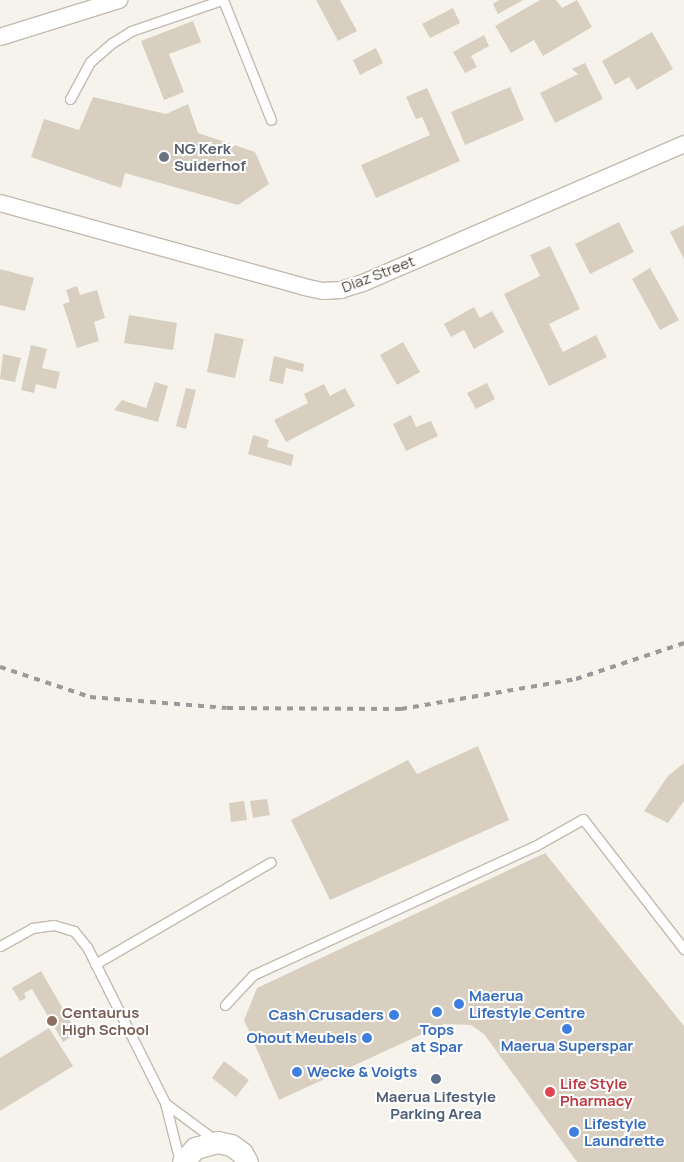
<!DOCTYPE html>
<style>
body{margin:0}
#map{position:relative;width:684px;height:1162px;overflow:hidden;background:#f6f3ec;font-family:Manrope,sans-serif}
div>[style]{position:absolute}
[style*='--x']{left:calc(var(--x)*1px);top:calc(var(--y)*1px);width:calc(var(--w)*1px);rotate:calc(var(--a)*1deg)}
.building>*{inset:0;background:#d8cfc1}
.roads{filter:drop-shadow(1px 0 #c2bbae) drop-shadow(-1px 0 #c2bbae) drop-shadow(0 1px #c2bbae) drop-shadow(0 -1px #c2bbae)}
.service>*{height:9px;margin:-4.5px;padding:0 4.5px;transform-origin:4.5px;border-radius:4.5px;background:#fff}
.minor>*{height:16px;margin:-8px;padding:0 8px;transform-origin:8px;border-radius:8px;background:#fff}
.tertiary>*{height:21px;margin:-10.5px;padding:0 10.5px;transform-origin:10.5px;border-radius:10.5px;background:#fff}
.rail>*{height:4px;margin-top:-2px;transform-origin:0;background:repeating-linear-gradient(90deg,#9a9a9a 0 6px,transparent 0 12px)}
.dots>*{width:14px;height:14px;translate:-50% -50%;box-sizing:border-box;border:2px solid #fff;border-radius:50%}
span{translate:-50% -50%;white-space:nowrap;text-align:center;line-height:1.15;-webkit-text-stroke:4px #fff;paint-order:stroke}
.worship-label{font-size:15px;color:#5b616d;font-weight:700}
.left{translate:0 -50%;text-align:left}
.street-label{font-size:15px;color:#4b4439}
.shop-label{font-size:15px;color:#366cbe;font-weight:700}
.right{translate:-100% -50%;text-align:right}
.education-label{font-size:15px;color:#785e54;font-weight:700}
.health-label{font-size:15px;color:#be3a42;font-weight:700}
.service-label{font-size:15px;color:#4e5e75;font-weight:700}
</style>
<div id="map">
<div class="building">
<i style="clip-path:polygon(316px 0,340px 0,357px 31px,338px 41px)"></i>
<i style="clip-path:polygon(499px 0,523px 0,498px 14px,493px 4px)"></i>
<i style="clip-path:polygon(540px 0,556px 0,562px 8px,577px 0,592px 27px,543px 56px,534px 40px,511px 53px,495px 26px)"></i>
<i style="clip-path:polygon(453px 8px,460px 23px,430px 38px,422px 24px)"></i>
<i style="clip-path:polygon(193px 21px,201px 42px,169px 54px,184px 92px,164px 100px,141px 41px)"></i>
<i style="clip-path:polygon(652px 32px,673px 69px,637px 90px,629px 77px,615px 85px,602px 61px)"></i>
<i style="clip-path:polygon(484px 35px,489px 46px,471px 56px,477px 67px,465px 73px,453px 52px)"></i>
<i style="clip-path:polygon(376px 48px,383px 63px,360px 75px,353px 60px)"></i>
<i style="clip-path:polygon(585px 63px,603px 99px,555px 123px,540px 93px,578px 74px,572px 69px)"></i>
<i style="clip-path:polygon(510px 87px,524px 120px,465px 145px,451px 112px)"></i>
<i style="clip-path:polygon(427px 88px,460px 161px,376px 198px,361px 165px,430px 135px,422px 117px,416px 119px,406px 97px)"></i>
<i style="clip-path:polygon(93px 97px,166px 114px,188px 104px,198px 133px,255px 152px,269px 184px,238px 205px,125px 173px,121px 188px,31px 157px,44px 119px,79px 130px)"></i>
<i style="clip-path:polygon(619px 222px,634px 252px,590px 274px,575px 244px)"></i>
<i style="clip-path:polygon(684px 225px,684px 259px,670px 232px)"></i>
<i style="clip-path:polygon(550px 246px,580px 309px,549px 324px,563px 352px,596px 335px,607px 357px,549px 386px,504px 294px,540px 276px,530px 255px)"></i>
<i style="clip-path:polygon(650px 268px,679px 320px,660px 330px,632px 279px)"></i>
<i style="clip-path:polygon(0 269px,34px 278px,25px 311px,0 305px)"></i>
<i style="clip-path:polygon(77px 286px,80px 295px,97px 290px,105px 318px,94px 322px,99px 341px,77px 348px,63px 304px,70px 302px,66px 290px)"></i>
<i style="clip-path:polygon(474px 307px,480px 318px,492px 311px,504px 332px,474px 349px,464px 330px,451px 337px,444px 324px)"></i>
<i style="clip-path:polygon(129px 315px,177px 323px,173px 350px,124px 343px)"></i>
<i style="clip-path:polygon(215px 333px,244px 339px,235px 378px,207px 372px)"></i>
<i style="clip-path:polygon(403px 342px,420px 372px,397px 385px,380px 355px)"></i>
<i style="clip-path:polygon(31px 345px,47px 349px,42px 368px,60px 372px,56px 389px,36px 384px,34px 393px,21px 390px)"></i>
<i style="clip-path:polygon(3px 354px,21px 358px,15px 382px,0 379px)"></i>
<i style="clip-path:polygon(274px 356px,304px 364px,303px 372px,286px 368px,283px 384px,269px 381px)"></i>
<i style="clip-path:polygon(155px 382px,168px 386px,158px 422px,114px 410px,122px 400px,146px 408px)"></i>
<i style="clip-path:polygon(487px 383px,495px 399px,476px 409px,467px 393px)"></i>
<i style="clip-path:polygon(324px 384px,330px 396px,345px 388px,355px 406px,286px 442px,274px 420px,308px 403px,304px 394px)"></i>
<i style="clip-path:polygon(186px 388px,196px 390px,186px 429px,176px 426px)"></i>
<i style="clip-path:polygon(411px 415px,416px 427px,431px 421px,438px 436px,406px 451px,393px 424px)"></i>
<i style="clip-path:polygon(253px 435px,269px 440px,267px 447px,294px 455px,291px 466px,248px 454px)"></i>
<i style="clip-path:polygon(478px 746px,509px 820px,330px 900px,291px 820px,408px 760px,417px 774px)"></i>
<i style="clip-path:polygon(684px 763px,684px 801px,668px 823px,644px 811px,668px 776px)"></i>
<i style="clip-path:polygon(267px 799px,270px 815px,253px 818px,250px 801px)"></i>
<i style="clip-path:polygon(244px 801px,247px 820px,231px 822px,229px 803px)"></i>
<i style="clip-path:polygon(545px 853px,684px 1026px,684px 1162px,577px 1162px,484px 1034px,471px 1025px,444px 1024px,279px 1100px,244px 1020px,257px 988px)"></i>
<i style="clip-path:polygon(41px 971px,77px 1033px,63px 1042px,32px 989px,24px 993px,26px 998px,20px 1001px,12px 988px)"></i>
<i style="clip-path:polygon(49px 1028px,73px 1066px,0 1111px,0 1058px)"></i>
<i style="clip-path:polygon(224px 1061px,249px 1080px,236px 1097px,212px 1078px)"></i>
</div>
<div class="roads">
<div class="service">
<i style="--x:223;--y:0;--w:129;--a:68.2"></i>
<i style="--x:70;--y:99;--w:42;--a:-61.6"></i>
<i style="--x:90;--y:62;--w:29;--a:-41"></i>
<i style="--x:112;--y:43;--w:22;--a:-32"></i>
<i style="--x:131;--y:31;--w:96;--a:-18.8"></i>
<i style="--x:0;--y:946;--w:37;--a:-29"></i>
<i style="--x:32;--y:928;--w:22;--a:-8"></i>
<i style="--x:54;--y:925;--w:21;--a:17"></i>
<i style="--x:74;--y:931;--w:21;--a:51"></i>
<i style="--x:87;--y:947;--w:174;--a:63.4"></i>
<i style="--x:165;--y:1103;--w:61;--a:75.7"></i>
<i style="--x:95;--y:964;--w:203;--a:-30.1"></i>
<i style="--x:225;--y:1005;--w:41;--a:-47"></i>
<i style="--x:253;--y:975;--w:310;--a:-24.6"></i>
<i style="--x:535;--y:846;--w:55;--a:-29.4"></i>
<i style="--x:583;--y:819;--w:165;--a:52.2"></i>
<i style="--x:165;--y:1103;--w:62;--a:36.5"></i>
</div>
<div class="minor">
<i style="--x:0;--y:37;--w:125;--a:-17.3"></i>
<i style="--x:0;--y:203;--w:315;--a:15.4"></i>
<i style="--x:304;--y:287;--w:19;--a:12"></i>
<i style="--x:323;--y:291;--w:18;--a:-3"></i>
<i style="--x:341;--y:290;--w:23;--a:-18"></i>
<i style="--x:363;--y:283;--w:350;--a:-23.4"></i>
</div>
<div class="tertiary">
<i style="--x:183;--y:1162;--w:18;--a:-49"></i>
<i style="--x:195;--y:1148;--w:23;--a:-15"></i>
<i style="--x:217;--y:1142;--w:14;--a:12"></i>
<i style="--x:231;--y:1145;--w:14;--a:36"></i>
<i style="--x:242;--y:1153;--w:10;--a:61"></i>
</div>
</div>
<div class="rail">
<i style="--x:0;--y:667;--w:95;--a:18.4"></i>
<i style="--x:90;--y:697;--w:137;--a:4.6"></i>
<i style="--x:227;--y:708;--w:174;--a:0.3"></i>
<i style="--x:401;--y:709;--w:178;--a:-9.7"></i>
<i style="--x:576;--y:679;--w:114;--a:-18.4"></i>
</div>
<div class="dots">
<i style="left:164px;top:157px;background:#6b7280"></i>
<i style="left:459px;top:1004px;background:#3f7fe0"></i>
<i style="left:437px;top:1012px;background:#3f7fe0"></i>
<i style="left:394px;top:1015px;background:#3f7fe0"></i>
<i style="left:52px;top:1021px;background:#8d6e63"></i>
<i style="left:567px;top:1029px;background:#3f7fe0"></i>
<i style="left:367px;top:1038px;background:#3f7fe0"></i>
<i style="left:297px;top:1072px;background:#3f7fe0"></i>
<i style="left:436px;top:1079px;background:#5c6f8a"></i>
<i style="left:550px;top:1092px;background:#e0444e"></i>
<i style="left:574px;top:1132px;background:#3f7fe0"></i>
</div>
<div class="worship-label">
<span class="left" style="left:174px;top:157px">NG Kerk<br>Suiderhof</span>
</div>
<div class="street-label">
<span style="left:378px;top:274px;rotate:-21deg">Diaz Street</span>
</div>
<div class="shop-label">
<span class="left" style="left:469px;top:1004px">Maerua<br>Lifestyle Centre</span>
<span class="right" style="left:384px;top:1015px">Cash Crusaders</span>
<span style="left:437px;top:1038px">Tops<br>at Spar</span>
<span class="right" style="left:357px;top:1038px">Ohout Meubels</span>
<span style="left:567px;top:1046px">Maerua Superspar</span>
<span class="left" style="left:307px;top:1072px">Wecke &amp; Voigts</span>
<span class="left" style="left:584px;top:1132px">Lifestyle<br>Laundrette</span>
</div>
<div class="education-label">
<span class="left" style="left:62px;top:1021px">Centaurus<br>High School</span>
</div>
<div class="health-label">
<span class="left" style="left:560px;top:1092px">Life Style<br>Pharmacy</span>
</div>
<div class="service-label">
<span style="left:436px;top:1105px">Maerua Lifestyle<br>Parking Area</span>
</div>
</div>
